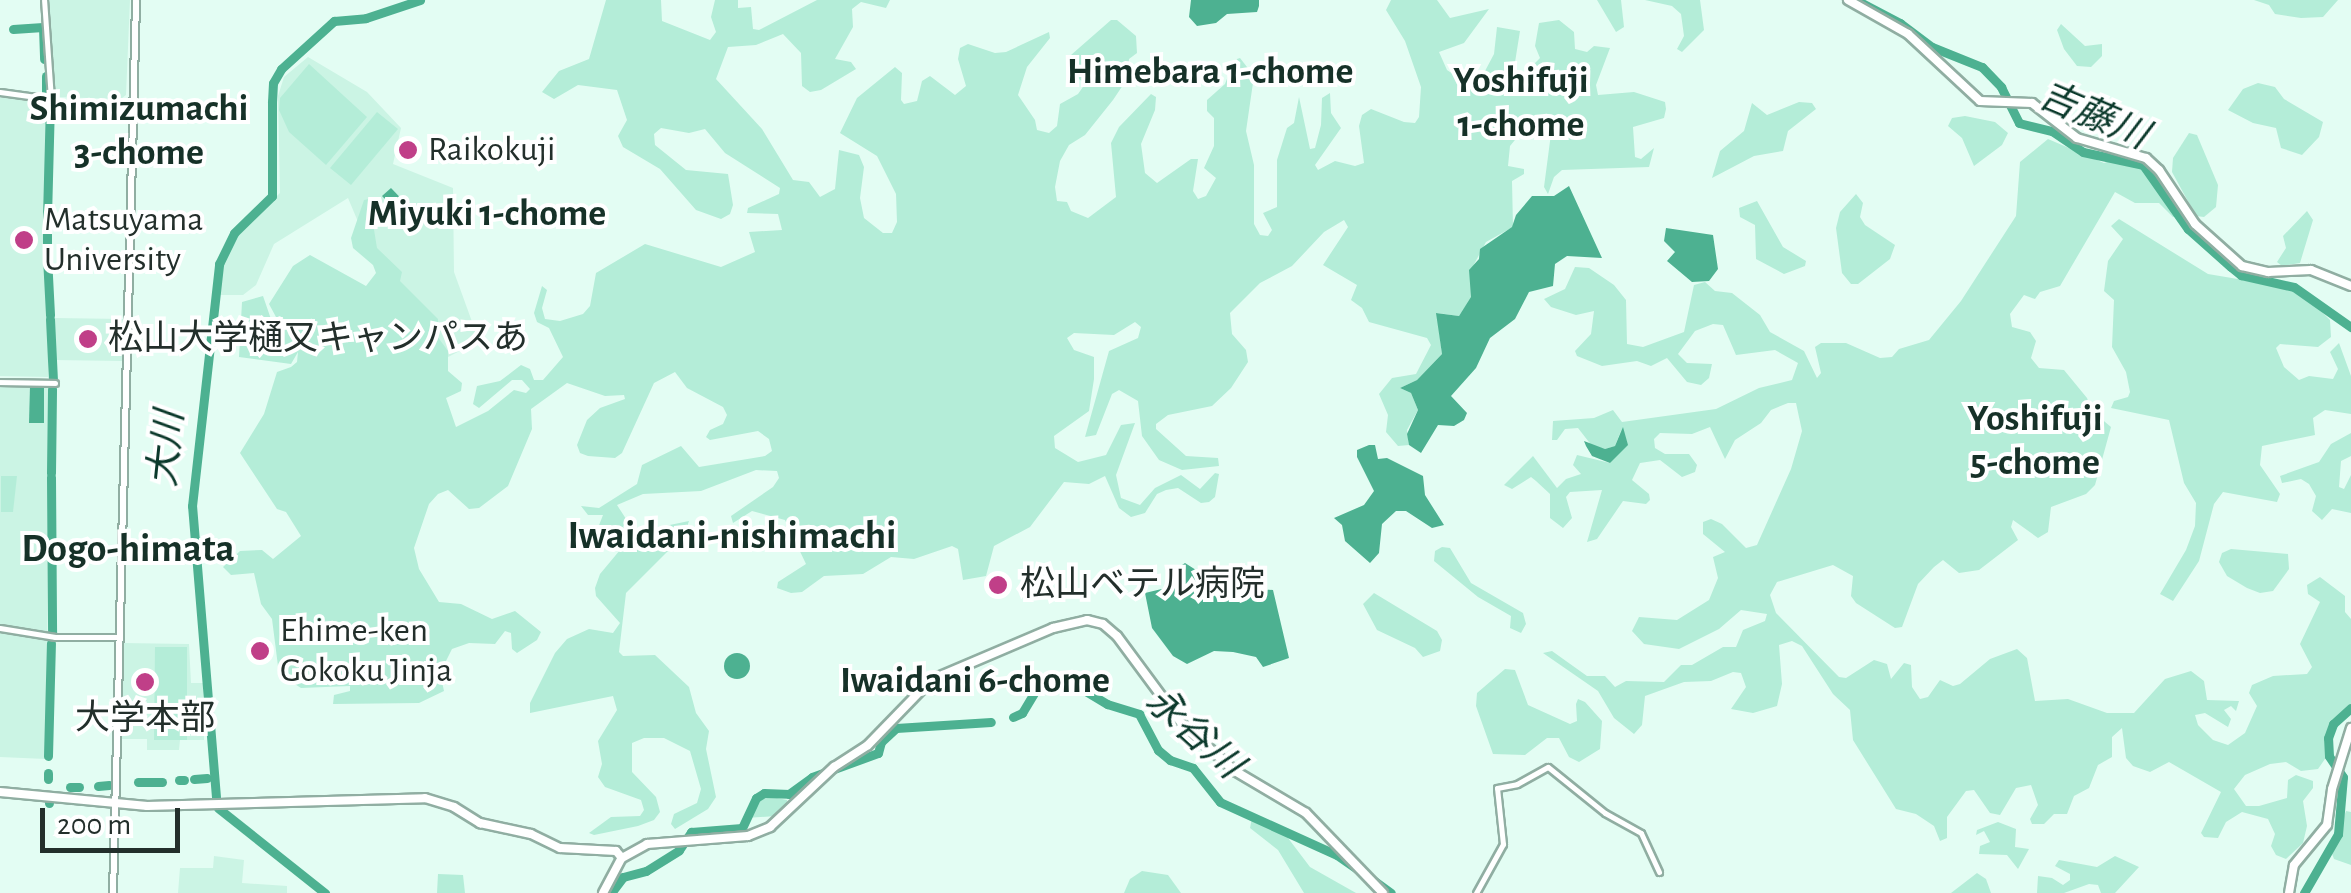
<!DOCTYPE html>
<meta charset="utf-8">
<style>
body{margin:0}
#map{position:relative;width:2351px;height:893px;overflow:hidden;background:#e3fdf3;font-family:"Alegreya Sans","Noto Sans JP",sans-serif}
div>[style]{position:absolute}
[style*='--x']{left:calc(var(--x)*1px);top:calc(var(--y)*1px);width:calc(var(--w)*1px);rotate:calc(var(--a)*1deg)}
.built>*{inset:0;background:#cbf4e4}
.green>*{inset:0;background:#b4edd8}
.water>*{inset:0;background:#4db191}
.round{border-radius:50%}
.river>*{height:9px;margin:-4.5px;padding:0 4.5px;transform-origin:4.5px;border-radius:4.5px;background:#4db191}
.roads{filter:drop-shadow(2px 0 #90aea2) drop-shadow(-2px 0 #90aea2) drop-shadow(0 2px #90aea2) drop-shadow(0 -2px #90aea2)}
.tertiary>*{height:5px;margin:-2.5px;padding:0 2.5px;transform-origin:2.5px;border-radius:2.5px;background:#fff}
.secondary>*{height:6px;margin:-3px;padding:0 3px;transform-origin:3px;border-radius:3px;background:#fff}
.primary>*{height:8px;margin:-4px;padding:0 4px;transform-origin:4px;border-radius:4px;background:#fff}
.dots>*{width:28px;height:28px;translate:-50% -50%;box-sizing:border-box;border:5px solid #fff;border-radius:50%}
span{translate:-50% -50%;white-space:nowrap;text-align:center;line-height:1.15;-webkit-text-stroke:8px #fff;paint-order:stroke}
.poi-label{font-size:35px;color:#232f2b}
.left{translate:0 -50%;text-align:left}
.neighbourhood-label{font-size:38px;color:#163128;font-weight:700}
.water-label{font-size:38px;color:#0b392b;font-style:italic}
.quarter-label{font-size:40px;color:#163128;font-weight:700}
.scale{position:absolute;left:40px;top:808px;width:140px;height:45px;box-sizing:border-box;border:5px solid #232f2b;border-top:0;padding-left:12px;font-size:30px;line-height:35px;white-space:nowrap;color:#232f2b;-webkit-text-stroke:8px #fff;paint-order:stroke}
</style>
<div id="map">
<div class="built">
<i style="clip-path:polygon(49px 0,130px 0,126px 95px,121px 99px,54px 97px)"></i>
<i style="clip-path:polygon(308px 57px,367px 92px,401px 128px,393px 164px,453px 188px,454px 272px,479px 341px,421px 371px,348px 198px,274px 244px,256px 285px,243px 295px,219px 295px,222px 265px,234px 238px,280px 193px,278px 96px,284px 77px)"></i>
<i style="clip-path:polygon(0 97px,48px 104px,48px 377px,0 376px)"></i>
<i style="clip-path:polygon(55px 318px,123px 319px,122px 361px,54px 360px)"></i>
<i style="clip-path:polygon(0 385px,50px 387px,46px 759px,0 757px)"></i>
<i style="clip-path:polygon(122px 643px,189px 644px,191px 683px,203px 683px,204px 740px,180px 740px,179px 750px,147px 750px,147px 739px,118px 739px)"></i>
<i style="clip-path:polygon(214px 856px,244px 860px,242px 883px,287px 886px,287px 893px,178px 893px,180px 868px,213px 868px)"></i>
</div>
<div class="green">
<i style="clip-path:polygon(606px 0,661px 0,662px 21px,710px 40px,716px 32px,711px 17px,715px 0,738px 0,738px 8px,751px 7px,753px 29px,759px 30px,817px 0,890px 0,886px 8px,861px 2px,852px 9px,853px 27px,835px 59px,851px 62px,856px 69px,821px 90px,810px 92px,802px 86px,801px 53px,783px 34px,756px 45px,728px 47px,716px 79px,762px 129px,793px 180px,809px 182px,820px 197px,835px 189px,839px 150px,859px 155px,864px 167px,860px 198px,864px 218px,883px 233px,892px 233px,897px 222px,896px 194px,877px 156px,840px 133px,857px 98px,895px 67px,902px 73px,901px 100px,904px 104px,917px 101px,922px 81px,930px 76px,955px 95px,966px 86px,958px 59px,960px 48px,968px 44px,995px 53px,1006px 52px,1049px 32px,1050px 38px,1027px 67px,1018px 95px,1035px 120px,1037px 130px,1049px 133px,1057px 126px,1060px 104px,1078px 94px,1085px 84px,1067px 69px,1071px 55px,1111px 20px,1117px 20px,1136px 36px,1137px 53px,1129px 59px,1127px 79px,1113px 100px,1085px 135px,1069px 145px,1060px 161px,1055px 187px,1057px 201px,1067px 202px,1071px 211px,1088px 218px,1116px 197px,1111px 143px,1119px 127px,1151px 94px,1156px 97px,1155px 110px,1141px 144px,1145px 173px,1157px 183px,1191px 159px,1198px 159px,1193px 191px,1198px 199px,1206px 196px,1216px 178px,1204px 168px,1214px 146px,1214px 118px,1207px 111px,1207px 100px,1225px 84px,1234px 60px,1240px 58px,1254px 76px,1246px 131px,1254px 165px,1254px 224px,1260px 235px,1268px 236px,1272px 230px,1263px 213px,1277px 207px,1277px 160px,1287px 128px,1294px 123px,1299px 97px,1310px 149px,1315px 148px,1321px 125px,1322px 98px,1330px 93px,1331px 113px,1341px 128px,1315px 165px,1318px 170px,1335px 161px,1355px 166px,1364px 163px,1359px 126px,1362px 115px,1371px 109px,1404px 122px,1415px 123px,1419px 117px,1421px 87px,1405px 41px,1386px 10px,1391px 0,1437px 0,1450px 18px,1489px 9px,1464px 43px,1439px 52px,1447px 70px,1456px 76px,1471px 80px,1485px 71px,1494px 54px,1497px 27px,1520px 31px,1512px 81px,1515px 88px,1526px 90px,1530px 68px,1540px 58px,1535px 46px,1539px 23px,1559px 20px,1574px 32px,1575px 49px,1587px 52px,1594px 46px,1610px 48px,1596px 85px,1598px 95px,1634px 92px,1665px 102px,1666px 109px,1664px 118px,1633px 127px,1635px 157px,1641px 159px,1654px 148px,1649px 167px,1562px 170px,1554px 177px,1548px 194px,1544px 187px,1552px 126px,1549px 117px,1528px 124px,1510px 146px,1508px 166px,1524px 169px,1524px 174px,1512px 181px,1513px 227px,1486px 242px,1472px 268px,1472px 297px,1459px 316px,1437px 313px,1442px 354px,1417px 380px,1400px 388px,1411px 393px,1418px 410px,1407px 430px,1409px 445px,1398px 446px,1386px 432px,1388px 415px,1379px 394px,1392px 378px,1416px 374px,1431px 345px,1427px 338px,1369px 322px,1362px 308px,1351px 300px,1357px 285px,1323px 265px,1348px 227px,1344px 220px,1324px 232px,1292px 266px,1260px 283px,1230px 313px,1232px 334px,1246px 350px,1248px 362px,1231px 388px,1212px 406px,1168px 415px,1156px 424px,1156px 429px,1186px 456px,1218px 458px,1219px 466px,1182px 470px,1159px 460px,1142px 436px,1138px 401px,1119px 390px,1112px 394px,1096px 435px,1085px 437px,1109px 351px,1138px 338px,1141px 327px,1135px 322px,1114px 335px,1074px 333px,1067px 338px,1074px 350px,1094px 357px,1094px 379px,1089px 411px,1054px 436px,1055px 448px,1078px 462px,1106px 455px,1121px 425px,1135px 423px,1116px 475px,1121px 498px,1140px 505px,1155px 488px,1181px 475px,1200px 489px,1215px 473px,1219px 474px,1215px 497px,1209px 502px,1201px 503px,1178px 488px,1166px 490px,1157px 494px,1145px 513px,1131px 517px,1119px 508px,1105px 476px,1089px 484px,1064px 482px,1030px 527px,994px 546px,986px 576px,963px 580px,958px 549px,952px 546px,914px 559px,891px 557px,863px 574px,824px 576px,802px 592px,791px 593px,777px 588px,778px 582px,806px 564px,785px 520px,752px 511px,733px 523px,731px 516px,773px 487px,779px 478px,777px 471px,756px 470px,701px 491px,643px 494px,617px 505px,641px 542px,660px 527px,689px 521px,684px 535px,626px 593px,619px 652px,623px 656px,655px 655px,689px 687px,696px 713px,709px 731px,706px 749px,716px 797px,708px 809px,675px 829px,671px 824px,674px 814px,697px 803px,701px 789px,690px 751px,664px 738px,644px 738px,632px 743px,632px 772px,656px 797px,660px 812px,654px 820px,638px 826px,594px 835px,589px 833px,611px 817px,640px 816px,644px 810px,641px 800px,605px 787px,598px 777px,602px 764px,598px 741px,617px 710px,613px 696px,530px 713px,530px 703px,555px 653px,567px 639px,589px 629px,613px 633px,620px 623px,596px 596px,595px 588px,600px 574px,620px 550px,611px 539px,598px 542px,596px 533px,603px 515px,588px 515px,581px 506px,599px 508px,637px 484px,642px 465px,681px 446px,699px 467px,765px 456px,772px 451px,769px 439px,758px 431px,710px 440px,706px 437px,710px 430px,723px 424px,727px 415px,723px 407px,687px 388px,675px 372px,654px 383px,622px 453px,615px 458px,588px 456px,580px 453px,577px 445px,587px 420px,600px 408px,625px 399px,624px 395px,605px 396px,567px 383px,531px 409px,532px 429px,508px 486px,479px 508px,469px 509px,448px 490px,438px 494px,429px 504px,414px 548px,419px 569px,439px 602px,461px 604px,492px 619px,515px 611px,541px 632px,537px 640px,517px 653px,512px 649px,511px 633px,505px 631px,495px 644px,469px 643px,452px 649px,440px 673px,444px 691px,419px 703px,333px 704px,334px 695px,350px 691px,350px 686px,301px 688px,279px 674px,272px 619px,261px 604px,254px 573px,231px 575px,223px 567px,240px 551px,262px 550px,273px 559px,301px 536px,286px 512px,277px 509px,240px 453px,264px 414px,277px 372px,291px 367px,297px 362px,298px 352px,291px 364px,239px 357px,242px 302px,263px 296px,273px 325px,283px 330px,269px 304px,293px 266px,310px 255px,366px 286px,376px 273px,373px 265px,353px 248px,351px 238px,364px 200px,369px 199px,377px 248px,402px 272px,400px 281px,438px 319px,437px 336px,448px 351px,448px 371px,462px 383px,461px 391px,446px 398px,456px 427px,488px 411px,514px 390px,526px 393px,530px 389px,522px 380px,512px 380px,479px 408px,473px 404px,477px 386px,500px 381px,521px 365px,530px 369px,534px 380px,543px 380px,563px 357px,549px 328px,537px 322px,534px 313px,542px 286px,547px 290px,542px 308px,545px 319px,560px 321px,583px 314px,590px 306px,596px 273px,645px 244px,721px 267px,755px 252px,749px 232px,782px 230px,778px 214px,747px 213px,748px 208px,779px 194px,780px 188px,725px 153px,705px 129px,689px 133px,661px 128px,654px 134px,655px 145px,686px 170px,728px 174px,733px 205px,730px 214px,721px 219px,696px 210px,660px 169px,623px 147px,618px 136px,627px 120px,617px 90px,578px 85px,554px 99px,542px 92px,559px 71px,589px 59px)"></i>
<i style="clip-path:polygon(1597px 0,1621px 0,1624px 27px,1616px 32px)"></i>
<i style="clip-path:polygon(1645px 0,1700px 0,1704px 30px,1682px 52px,1677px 49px,1684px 36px,1681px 14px,1672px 6px)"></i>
<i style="clip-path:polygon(2254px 0,2338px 0,2323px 17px,2301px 18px,2275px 14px,2269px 5px)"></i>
<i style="clip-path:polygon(2061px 24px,2085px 46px,2102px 44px,2102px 56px,2091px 67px,2077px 66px,2064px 49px,2057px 30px)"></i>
<i style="clip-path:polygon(309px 64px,367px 117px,326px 165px,289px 132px,279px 110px,280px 98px)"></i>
<i style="clip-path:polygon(2258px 83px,2275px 87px,2284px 99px,2323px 122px,2319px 137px,2302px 155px,2281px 148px,2276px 128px,2253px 123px,2228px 110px,2243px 89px)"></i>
<i style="clip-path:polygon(1799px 102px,1812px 103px,1816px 109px,1788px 131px,1783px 151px,1754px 156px,1712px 178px,1720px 151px,1744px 131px,1752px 103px,1767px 115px)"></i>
<i style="clip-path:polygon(377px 112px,398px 129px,351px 185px,330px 168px)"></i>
<i style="clip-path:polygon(1965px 116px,1995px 122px,2008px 133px,2002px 145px,1974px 166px,1962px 138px,1948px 126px,1952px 118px)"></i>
<i style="clip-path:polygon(2189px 133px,2197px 135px,2218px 185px,2216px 207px,2204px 217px,2196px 216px,2172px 172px,2173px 158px)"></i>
<i style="clip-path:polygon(2048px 139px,2104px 163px,2125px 156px,2141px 161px,2180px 208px,2181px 216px,2173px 217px,2159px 203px,2135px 203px,2115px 192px,2060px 286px,2040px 292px,2035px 299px,2024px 295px,2010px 314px,2012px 327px,2030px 332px,2036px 341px,2031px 358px,2039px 368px,2064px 370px,2087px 398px,2092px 411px,2111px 427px,2095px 485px,2086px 494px,2051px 507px,2048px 532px,2038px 538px,2013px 520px,2011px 527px,2018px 540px,1979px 570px,1959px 573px,1943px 560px,1934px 567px,1918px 584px,1902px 627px,1895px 628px,1856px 603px,1851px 596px,1853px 576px,1833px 565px,1777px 582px,1770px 595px,1776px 613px,1839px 677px,1846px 678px,1874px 660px,1887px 664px,1891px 679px,1904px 663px,1911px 665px,1912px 687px,1920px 699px,1928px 697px,1940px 680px,1953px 686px,1960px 684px,1990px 659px,2017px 649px,2027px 658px,2035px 701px,2068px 699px,2107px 713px,2134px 713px,2165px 679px,2191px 671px,2204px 681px,2207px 700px,2239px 701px,2236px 711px,2231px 706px,2224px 710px,2231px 719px,2228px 727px,2205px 713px,2195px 715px,2198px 725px,2213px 740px,2228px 745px,2245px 733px,2257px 706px,2249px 693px,2252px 685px,2273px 676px,2307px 674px,2312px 667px,2300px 644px,2320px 602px,2308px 594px,2307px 585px,2320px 577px,2345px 596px,2345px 612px,2351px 619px,2351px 706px,2329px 733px,2327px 756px,2318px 769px,2301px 771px,2286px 762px,2270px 764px,2245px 775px,2234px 789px,2246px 806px,2259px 806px,2287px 798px,2288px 780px,2296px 775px,2313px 781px,2313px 788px,2303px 801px,2307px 826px,2303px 843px,2286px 859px,2276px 855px,2271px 846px,2275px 834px,2268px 819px,2242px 812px,2226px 822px,2218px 838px,2204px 837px,2201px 833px,2221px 792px,2169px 762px,2150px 772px,2133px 766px,2126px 758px,2122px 728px,2112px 737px,2112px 757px,2098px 765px,2089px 788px,2074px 796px,2067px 814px,2054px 814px,2044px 824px,2032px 824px,2030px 819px,2038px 805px,2031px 785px,2016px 788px,2000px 815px,1990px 813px,1974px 790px,1966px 791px,1947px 817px,1947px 838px,1940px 841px,1934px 826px,1916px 814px,1896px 809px,1853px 740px,1850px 710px,1833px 694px,1802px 646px,1792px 641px,1779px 645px,1782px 684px,1777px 706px,1753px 713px,1731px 709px,1746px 687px,1741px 673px,1733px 672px,1711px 681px,1684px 682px,1645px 696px,1642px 725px,1634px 734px,1614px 718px,1598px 691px,1543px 653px,1552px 651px,1587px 676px,1605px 676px,1615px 687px,1626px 681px,1664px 682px,1681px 665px,1692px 665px,1723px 647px,1736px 647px,1743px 630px,1765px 621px,1767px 614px,1741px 610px,1719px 629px,1679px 649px,1644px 644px,1632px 631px,1639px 617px,1677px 620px,1709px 600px,1718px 578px,1713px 557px,1725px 552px,1703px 534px,1703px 522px,1711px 519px,1722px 524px,1746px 548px,1757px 545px,1791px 469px,1802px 431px,1796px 403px,1788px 403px,1771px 410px,1761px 423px,1735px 440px,1725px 459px,1710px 427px,1692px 434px,1660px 433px,1654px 439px,1655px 448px,1665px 454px,1689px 454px,1697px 465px,1695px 472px,1682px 477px,1660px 460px,1640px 463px,1632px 480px,1649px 494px,1650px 500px,1646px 504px,1623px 501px,1597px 539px,1587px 542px,1602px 490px,1570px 492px,1566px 497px,1572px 518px,1563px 528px,1550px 518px,1550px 494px,1536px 481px,1531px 477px,1512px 489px,1504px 485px,1533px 456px,1557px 488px,1566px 479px,1581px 474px,1573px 465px,1577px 455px,1610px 463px,1622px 428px,1615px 446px,1605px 449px,1592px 446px,1578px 428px,1565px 429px,1557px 440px,1552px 440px,1553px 421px,1594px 418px,1613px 410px,1622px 422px,1716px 409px,1759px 388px,1792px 380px,1798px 363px,1775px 350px,1736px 355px,1723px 325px,1713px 324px,1695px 331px,1678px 354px,1687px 363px,1712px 364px,1709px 378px,1701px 385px,1687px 382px,1667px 358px,1651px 366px,1637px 361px,1602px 366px,1577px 356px,1575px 351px,1591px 334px,1594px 311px,1576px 315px,1551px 307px,1544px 299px,1565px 289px,1575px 267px,1589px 268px,1614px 285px,1626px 300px,1627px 344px,1643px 347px,1684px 332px,1694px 285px,1705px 282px,1715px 291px,1732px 293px,1760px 315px,1770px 332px,1804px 351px,1817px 378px,1821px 373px,1815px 347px,1821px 343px,1846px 343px,1880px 358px,1892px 357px,1899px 349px,1929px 340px,1961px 301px,2016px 216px,2020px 162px)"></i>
<i style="clip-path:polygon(1856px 194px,1863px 203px,1860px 217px,1865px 225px,1895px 245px,1890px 259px,1858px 284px,1851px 284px,1842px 273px,1836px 228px,1840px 212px)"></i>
<i style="clip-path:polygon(1757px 201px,1783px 247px,1806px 261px,1805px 266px,1784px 274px,1756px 259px,1755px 225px,1740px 217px,1739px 208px)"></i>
<i style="clip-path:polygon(2307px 211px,2313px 220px,2300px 263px,2282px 266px,2277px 262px,2286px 248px,2283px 236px)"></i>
<i style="clip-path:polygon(2119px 219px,2208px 274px,2285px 287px,2314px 304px,2330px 320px,2331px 337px,2318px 347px,2280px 344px,2276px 348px,2284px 367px,2299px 380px,2309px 376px,2333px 379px,2338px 369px,2330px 352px,2339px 343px,2351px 376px,2351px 414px,2325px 410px,2313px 418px,2315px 435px,2262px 446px,2260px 465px,2280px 494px,2277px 502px,2223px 492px,2214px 504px,2199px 561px,2173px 601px,2160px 594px,2186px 550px,2195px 526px,2196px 503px,2184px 483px,2169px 420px,2111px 408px,2114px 401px,2128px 397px,2130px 392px,2126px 372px,2112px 347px,2114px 300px,2104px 291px,2108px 261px,2123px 239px,2111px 226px)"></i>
<i style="clip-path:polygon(2351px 433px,2351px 456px,2341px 461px,2339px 487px,2344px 489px,2351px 475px,2351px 513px,2332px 509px,2322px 520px,2312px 511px,2316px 496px,2309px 484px,2301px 479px,2282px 483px,2280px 476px,2319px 462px,2331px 444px)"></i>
<i style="clip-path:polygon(1px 476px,17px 476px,13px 512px,1px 512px)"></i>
<i style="clip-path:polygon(1442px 547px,1450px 548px,1471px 583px,1523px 613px,1526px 624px,1521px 633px,1510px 628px,1511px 616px,1478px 597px,1434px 561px,1435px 551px)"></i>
<i style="clip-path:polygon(2231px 549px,2288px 554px,2289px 569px,2273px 591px,2260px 593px,2247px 588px,2227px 576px,2219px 562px,2222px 553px)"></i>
<i style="clip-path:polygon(1374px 593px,1437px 631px,1442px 640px,1440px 651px,1423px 657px,1415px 648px,1377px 630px,1363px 604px)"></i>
<i style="clip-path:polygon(155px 647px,187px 647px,187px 740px,154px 740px)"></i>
<i style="clip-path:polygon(1505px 669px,1515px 670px,1528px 705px,1570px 724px,1577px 721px,1576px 704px,1578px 699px,1585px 702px,1602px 721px,1600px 749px,1579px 762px,1569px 757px,1559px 738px,1547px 738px,1525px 755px,1493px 754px,1476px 706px,1477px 693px)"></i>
<i style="clip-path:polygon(772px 797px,787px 800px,788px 807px,776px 816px,746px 818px,762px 799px)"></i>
<i style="clip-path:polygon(2346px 811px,2351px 812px,2351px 865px,2334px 859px,2331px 851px)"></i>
<i style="clip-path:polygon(1252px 818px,1288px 838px,1310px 867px,1356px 893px,1304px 893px,1278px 850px,1250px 828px)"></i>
<i style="clip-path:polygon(1998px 822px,2016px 829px,2015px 847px,2029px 849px,2018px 869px,2007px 855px,1979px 854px,1980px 846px,1990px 842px,1984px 831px,1976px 835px,1977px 830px)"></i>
<i style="clip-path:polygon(2115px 856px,2139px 867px,2115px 893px,2101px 893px,2098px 885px,2089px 884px,2064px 893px,2037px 893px,2038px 876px,2052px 878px,2063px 885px,2070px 880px,2070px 874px,2055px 866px,2059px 860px,2097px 867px)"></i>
<i style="clip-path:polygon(1142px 871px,1168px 875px,1181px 893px,1124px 893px,1130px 879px)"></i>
<i style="clip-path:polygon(1977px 873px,1986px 879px,1991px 893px,1951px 893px)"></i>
<i style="clip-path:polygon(438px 874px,463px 875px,465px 893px,437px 893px)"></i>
</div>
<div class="water">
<i style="clip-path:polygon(1191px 0,1259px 0,1259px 6px,1257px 12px,1227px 14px,1216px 23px,1197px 26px,1189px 17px)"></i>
<i style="clip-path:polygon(1569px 186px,1602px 258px,1567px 256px,1555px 264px,1553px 286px,1529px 292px,1515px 319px,1490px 338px,1476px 368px,1451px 396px,1467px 413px,1464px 420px,1454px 426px,1438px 425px,1421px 453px,1409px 445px,1407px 434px,1418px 410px,1411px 393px,1400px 388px,1417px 380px,1442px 354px,1436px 313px,1459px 316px,1471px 297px,1469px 270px,1479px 259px,1480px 249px,1512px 227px,1516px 215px,1532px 196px,1554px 196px)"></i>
<i style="clip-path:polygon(391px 188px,414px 212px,405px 220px,382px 196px)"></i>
<i style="clip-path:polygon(1666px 228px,1713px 235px,1718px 269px,1709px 281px,1692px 282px,1667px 261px,1675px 252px,1664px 241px)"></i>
<i style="clip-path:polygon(30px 386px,44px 387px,44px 423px,29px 423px)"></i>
<i style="clip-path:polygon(1623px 427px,1628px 445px,1610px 463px,1592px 456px,1586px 446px,1584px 441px,1605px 449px,1615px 446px)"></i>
<i style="clip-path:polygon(1369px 445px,1375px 445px,1378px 459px,1387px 458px,1423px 476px,1425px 495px,1444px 525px,1432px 528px,1406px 511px,1396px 511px,1382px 524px,1379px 553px,1370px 563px,1345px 541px,1342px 525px,1334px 518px,1364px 505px,1374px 491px,1357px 457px,1357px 450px)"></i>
<i style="clip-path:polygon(1185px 563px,1207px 577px,1208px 585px,1273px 590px,1289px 658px,1263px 667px,1256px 657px,1233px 652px,1214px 651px,1187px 664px,1173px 656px,1152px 628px,1145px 593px,1170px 587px,1176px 569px)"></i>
<i class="round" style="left:724px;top:653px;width:26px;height:26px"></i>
</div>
<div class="river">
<i style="--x:1856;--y:0;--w:50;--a:27.6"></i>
<i style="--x:1900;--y:23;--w:40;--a:37"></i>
<i style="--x:1932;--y:47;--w:54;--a:21.8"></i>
<i style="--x:1982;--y:67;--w:28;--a:46"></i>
<i style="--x:2001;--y:87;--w:40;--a:63.4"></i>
<i style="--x:2019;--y:123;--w:34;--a:14"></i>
<i style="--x:2052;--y:131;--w:37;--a:34"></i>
<i style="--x:2083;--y:152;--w:61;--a:12.2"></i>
<i style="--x:2143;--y:165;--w:78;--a:54.9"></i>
<i style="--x:2188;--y:229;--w:57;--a:41.5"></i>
<i style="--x:2231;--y:267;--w:13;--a:39"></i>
<i style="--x:2241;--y:275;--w:54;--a:12.8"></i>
<i style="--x:2294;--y:287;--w:70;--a:35.1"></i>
<i style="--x:13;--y:29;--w:30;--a:-4"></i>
<i style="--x:43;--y:27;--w:32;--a:88"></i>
<i style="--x:46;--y:76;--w:17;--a:90"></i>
<i style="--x:47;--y:217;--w:113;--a:-88.5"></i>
<i style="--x:47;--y:222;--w:32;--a:90"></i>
<i style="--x:47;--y:257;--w:58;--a:87"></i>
<i style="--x:50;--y:319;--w:61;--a:87.2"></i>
<i style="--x:51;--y:473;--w:84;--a:-89.3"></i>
<i style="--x:51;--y:477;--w:156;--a:89.6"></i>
<i style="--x:1013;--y:717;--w:10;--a:-24"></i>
<i style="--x:1022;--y:713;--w:29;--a:-59"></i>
<i style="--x:1037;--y:688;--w:31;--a:-15"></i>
<i style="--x:1067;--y:680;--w:47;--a:31"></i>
<i style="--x:1107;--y:704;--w:34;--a:17"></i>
<i style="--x:1139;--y:714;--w:41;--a:62.2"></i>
<i style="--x:1158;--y:750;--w:16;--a:40"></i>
<i style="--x:1170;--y:760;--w:24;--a:19"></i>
<i style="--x:1193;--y:768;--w:43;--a:51.5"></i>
<i style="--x:1220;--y:802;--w:128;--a:24.4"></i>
<i style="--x:1337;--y:855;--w:28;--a:35"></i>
<i style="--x:48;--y:756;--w:113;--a:-88.5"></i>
<i style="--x:48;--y:779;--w:6;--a:-90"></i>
<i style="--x:194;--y:779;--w:13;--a:-4"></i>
<i style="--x:179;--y:780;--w:5;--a:0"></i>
<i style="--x:138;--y:782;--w:24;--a:0"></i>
<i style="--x:98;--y:786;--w:11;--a:-5"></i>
<i style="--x:70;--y:787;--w:9;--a:0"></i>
<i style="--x:216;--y:797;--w:292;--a:-94.7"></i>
<i style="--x:192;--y:506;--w:244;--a:-83.6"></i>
<i style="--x:219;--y:264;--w:34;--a:-64"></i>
<i style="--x:234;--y:233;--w:53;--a:-44.2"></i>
<i style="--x:272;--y:196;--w:94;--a:-90"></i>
<i style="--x:272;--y:102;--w:19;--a:-87"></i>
<i style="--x:273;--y:83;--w:16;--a:-60"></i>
<i style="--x:281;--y:69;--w:72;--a:-42.2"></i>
<i style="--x:334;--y:21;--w:32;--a:-5"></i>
<i style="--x:366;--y:18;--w:57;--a:-18.4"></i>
<i style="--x:49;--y:803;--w:2;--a:-90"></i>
<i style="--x:218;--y:808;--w:137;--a:38.5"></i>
<i style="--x:1373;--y:880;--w:22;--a:36"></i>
<i style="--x:611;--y:893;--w:20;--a:-53"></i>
<i style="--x:623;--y:877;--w:24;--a:-15"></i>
<i style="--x:646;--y:871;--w:39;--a:-32"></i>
<i style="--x:679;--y:850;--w:22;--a:-56"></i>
<i style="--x:691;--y:832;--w:51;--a:-4.5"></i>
<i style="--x:742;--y:828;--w:33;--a:-65"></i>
<i style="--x:756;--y:798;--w:9;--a:-32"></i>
<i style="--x:764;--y:793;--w:25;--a:2"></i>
<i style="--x:789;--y:794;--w:29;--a:-36"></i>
<i style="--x:812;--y:777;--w:70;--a:-20"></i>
<i style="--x:878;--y:753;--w:11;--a:-75"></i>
<i style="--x:881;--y:742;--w:21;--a:-43"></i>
<i style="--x:896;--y:728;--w:95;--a:-3.6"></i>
<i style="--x:2304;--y:893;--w:68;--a:-60"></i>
<i style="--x:2338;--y:834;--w:57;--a:-85"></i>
<i style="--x:2343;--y:777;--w:25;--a:-124"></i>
<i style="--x:2329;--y:756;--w:18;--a:-93"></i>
<i style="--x:2328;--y:738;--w:15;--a:-70"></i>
<i style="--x:2333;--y:724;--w:24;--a:-42"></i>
</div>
<div class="roads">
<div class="tertiary">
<i style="--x:0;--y:92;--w:51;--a:7.8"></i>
<i style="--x:51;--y:99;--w:99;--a:-94"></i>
<i style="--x:0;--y:382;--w:55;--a:1"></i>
<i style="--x:0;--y:628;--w:56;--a:9.3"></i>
<i style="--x:55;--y:637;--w:61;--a:0"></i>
<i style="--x:1476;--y:893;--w:56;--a:-61.1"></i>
<i style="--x:1503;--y:844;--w:56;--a:-96.1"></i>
<i style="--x:1497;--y:788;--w:20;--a:-11"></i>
<i style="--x:1517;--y:784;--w:35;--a:-29"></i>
<i style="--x:1548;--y:767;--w:73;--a:38.9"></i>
<i style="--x:1605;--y:813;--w:41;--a:29.1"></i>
<i style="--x:1641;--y:833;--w:43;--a:65.2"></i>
</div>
<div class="secondary">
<i style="--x:113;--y:893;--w:893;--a:-88.52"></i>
</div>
<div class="primary">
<i style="--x:1848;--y:0;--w:69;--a:29.5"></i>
<i style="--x:1908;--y:34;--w:98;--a:42.9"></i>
<i style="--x:1980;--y:101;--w:52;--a:2.2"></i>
<i style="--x:2032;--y:103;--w:57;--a:37.9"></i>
<i style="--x:2077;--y:138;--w:72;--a:16.2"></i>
<i style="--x:2146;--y:158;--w:18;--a:43"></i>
<i style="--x:2159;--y:170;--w:65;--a:56.3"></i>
<i style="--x:2195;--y:224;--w:63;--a:41.8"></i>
<i style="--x:2242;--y:266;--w:27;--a:13"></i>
<i style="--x:2268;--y:272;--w:43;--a:-2.7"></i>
<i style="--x:2311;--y:270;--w:43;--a:21.8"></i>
<i style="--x:0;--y:792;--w:148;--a:5.4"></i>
<i style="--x:147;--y:806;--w:278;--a:-1.6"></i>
<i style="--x:425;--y:798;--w:30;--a:17"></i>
<i style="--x:454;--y:807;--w:31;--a:32"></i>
<i style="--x:480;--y:823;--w:52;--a:12.2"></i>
<i style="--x:531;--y:834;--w:32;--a:26"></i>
<i style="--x:560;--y:848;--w:56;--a:3.1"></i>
<i style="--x:616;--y:851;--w:9;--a:49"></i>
<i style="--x:603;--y:893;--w:40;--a:-62"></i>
<i style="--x:622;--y:858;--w:29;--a:-29"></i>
<i style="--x:647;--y:844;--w:101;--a:-4.5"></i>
<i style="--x:748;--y:836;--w:24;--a:-22"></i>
<i style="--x:770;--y:827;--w:88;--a:-43.2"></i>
<i style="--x:834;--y:767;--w:40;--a:-32.9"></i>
<i style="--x:868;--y:745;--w:91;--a:-45.9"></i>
<i style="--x:931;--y:680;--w:133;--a:-23.1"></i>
<i style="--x:1053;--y:628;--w:35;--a:-13"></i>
<i style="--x:1087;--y:620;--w:16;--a:14"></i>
<i style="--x:1103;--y:624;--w:18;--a:41"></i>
<i style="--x:1117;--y:636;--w:109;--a:53.5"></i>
<i style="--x:1182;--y:724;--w:71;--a:41.6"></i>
<i style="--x:1235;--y:771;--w:82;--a:30.6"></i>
<i style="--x:1306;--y:813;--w:111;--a:46.1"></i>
<i style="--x:2289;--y:893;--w:28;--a:-80"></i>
<i style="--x:2294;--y:865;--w:52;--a:-50.5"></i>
<i style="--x:2327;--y:825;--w:36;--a:-82"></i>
<i style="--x:2332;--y:789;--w:64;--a:-72.7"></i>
</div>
</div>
<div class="dots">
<i style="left:408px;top:150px;background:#c03f88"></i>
<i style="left:24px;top:240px;background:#c03f88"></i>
<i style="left:88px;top:339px;background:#c03f88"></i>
<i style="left:998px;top:585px;background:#c03f88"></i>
<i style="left:260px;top:651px;background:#c03f88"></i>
<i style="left:145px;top:682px;background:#c03f88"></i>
</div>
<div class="poi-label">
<span class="left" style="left:428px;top:150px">Raikokuji</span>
<span class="left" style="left:44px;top:240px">Matsuyama<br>University</span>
<span class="left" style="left:108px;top:339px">松山大学樋又キャンパスあ</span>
<span class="left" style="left:1020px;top:585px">松山ベテル病院</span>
<span class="left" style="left:280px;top:651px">Ehime-ken<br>Gokoku Jinja</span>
<span style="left:145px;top:719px">大学本部</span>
</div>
<div class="neighbourhood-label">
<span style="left:1210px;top:73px">Himebara 1-chome</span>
<span style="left:1521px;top:104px">Yoshifuji<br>1-chome</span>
<span style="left:139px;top:132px">Shimizumachi<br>3-chome</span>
<span style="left:487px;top:215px">Miyuki 1-chome</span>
<span style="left:2035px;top:442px">Yoshifuji<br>5-chome</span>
<span style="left:975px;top:682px">Iwaidani 6-chome</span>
</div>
<div class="water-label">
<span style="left:2093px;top:117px;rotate:23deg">吉藤川</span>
<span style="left:168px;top:449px;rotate:-84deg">大川</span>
<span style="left:1193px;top:734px;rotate:42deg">永谷川</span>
</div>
<div class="quarter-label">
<span style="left:732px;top:536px">Iwaidani-nishimachi</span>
<span style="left:128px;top:549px">Dogo-himata</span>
</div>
<div class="scale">200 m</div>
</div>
